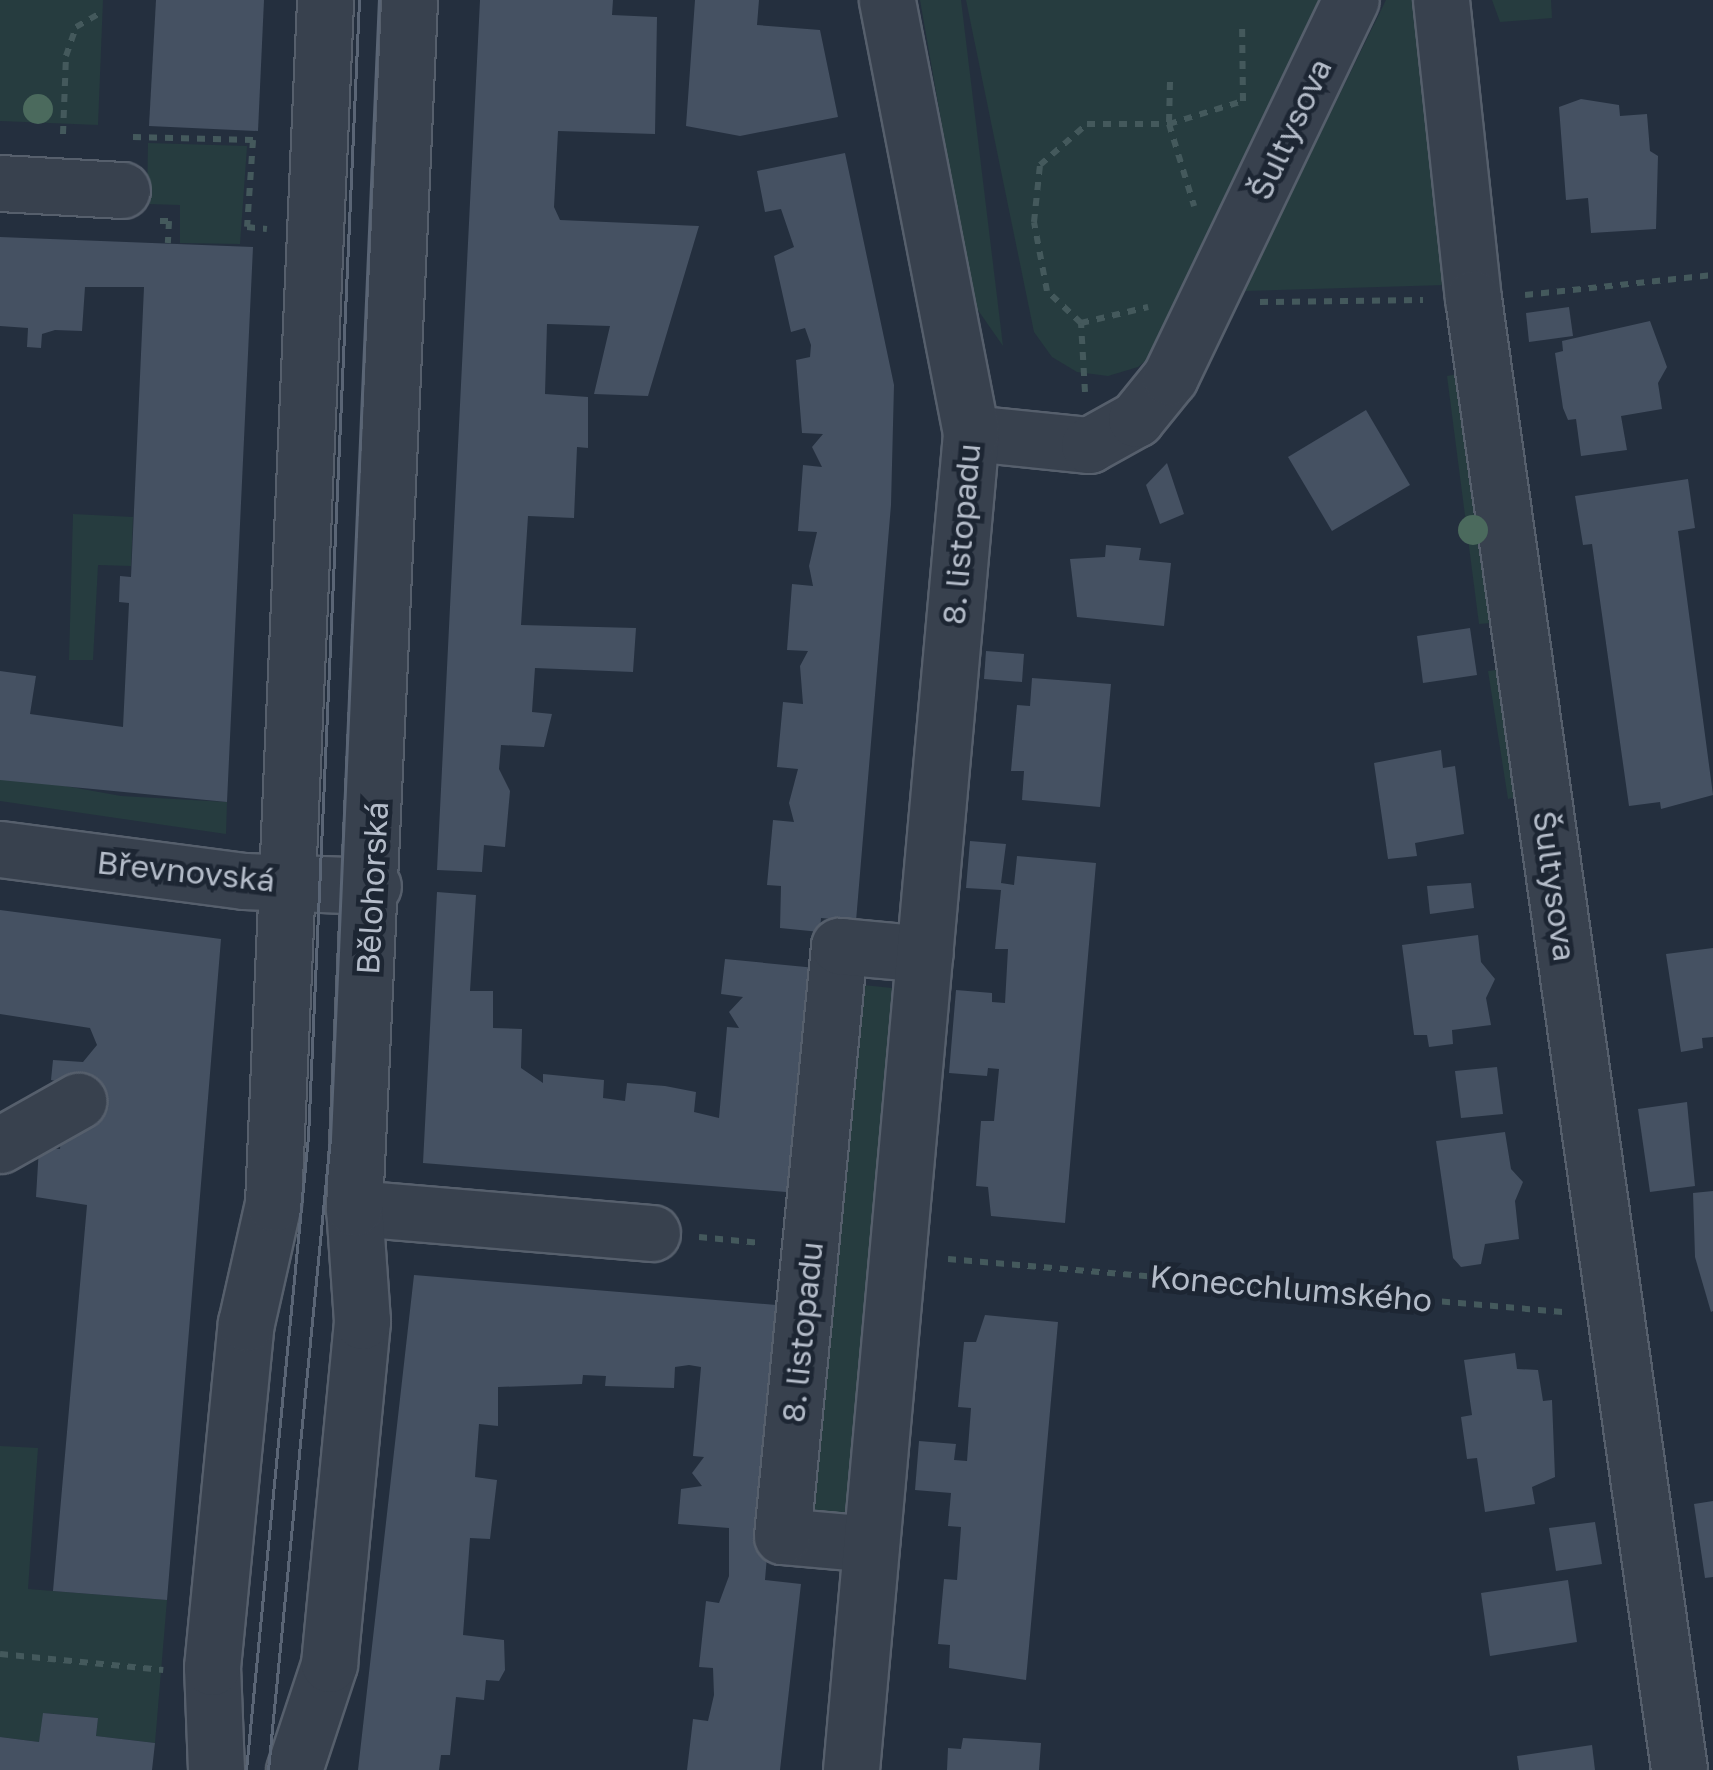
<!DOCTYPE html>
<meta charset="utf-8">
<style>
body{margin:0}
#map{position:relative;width:1713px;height:1770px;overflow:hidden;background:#242f3e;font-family:"Golos Text",sans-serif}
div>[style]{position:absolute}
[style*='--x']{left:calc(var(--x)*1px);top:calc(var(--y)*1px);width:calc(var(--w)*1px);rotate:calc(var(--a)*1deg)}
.green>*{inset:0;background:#263c3f}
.building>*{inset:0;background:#455162}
.path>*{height:6px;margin-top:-3px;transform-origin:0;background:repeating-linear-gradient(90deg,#44595c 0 8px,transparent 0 16px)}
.roads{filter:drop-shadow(2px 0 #565f6c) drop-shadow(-2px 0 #565f6c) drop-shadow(0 2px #565f6c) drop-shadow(0 -2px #565f6c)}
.minor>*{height:55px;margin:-27.5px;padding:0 27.5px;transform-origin:27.5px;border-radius:27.5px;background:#38414e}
.tram>*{height:2.5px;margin:-1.25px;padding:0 1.25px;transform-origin:1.25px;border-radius:1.25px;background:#5a6575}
.trees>*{width:30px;height:30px;margin:-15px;border-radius:50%;background:#4b6a5d}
span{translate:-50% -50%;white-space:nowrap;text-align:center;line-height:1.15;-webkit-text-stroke:9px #1d2633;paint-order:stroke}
.street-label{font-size:32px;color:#b4bcc9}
</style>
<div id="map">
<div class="green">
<i style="clip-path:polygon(0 0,103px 0,98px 125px,0 121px)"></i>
<i style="clip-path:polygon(920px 0,961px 0,1003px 346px,973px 303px)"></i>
<i style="clip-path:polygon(966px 0,1326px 0,1162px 347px,1138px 367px,1108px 376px,1077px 372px,1052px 357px,1034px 332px)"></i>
<i style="clip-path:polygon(1386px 0,1414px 0,1421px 23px,1446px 285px,1243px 291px)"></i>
<i style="clip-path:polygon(1492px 0,1551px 0,1552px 18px,1500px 22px)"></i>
<i style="clip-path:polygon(148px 143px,247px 146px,240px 244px,180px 243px,180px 205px,147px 204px)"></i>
<i style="clip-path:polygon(1459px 374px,1491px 623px,1479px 624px,1447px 376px)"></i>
<i style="clip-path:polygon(73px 514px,133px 517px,131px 566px,98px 565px,93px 660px,69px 660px)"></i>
<i style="clip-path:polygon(1497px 670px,1516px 797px,1508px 799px,1488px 671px)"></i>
<i style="clip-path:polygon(21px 778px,121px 796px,227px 802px,226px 834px,0 801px,0 780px)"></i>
<i style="clip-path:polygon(854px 984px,892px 988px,847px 1516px,810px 1513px)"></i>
<i style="clip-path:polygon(0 1446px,38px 1448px,28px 1589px,167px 1600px,155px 1743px,96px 1736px,98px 1718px,44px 1713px,39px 1742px,0 1737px)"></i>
</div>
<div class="building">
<i style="clip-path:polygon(156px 0,264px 0,258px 131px,149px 126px)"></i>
<i style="clip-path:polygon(480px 0,613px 0,612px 15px,657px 17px,655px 134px,558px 131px,554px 207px,560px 220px,699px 226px,648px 396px,594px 394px,610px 326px,547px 324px,545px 394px,588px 397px,588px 448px,577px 447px,574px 518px,528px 516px,521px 625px,636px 628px,633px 672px,535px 668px,532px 712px,552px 714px,544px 747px,501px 745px,499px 769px,510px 791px,505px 847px,484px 845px,482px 872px,437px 870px)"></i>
<i style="clip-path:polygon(695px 0,759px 0,757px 25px,820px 30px,838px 117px,740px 136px,686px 126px)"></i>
<i style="clip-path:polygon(1581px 99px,1619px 105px,1620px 116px,1647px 114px,1650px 151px,1658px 156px,1656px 229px,1591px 233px,1588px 198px,1566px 200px,1559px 107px)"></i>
<i style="clip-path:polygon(845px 153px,894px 385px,891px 505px,856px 921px,821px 918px,820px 932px,780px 928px,781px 886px,767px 885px,773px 820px,794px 822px,789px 803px,798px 769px,777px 767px,783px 702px,803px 704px,800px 666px,808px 651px,787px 650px,792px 584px,813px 586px,809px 566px,817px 532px,798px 531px,803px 465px,822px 467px,812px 447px,823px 434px,802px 433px,796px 360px,810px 357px,811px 345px,805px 328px,791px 332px,774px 256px,794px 247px,781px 209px,765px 212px,757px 171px)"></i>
<i style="clip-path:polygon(0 237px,253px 247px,227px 802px,0 780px,0 671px,36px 676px,30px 714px,123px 727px,129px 603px,119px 602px,120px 576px,131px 577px,144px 287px,85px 287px,82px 331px,55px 330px,42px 334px,41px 348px,27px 347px,28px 328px,0 326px)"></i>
<i style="clip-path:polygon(1569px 307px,1573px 336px,1529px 342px,1526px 313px)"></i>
<i style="clip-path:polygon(1650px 321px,1667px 367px,1658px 383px,1662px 409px,1621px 416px,1627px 450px,1581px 456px,1576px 419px,1568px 420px,1563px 408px,1555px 353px,1563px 351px,1562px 341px)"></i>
<i style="clip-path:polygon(1366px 410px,1410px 485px,1332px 531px,1288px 457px)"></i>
<i style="clip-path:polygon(1167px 463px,1184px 514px,1160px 524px,1146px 485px)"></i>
<i style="clip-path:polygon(1688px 479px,1695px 528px,1678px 531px,1713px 795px,1661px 809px,1660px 802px,1629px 806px,1592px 544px,1583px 545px,1575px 496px)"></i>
<i style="clip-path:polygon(1106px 545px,1141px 548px,1139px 560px,1171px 563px,1164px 626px,1077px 617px,1070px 559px,1105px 557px)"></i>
<i style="clip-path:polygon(1470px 628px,1477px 675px,1423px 683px,1417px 636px)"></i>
<i style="clip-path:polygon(986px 651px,1024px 654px,1022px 682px,984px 679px)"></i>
<i style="clip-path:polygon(1032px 678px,1111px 684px,1100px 807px,1022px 800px,1024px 771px,1011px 771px,1017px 705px,1030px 706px)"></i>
<i style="clip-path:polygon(1441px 750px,1443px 768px,1455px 766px,1464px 834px,1415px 843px,1417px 856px,1388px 859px,1374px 763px)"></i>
<i style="clip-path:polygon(970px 841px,1006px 844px,1001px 883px,1014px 885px,1017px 856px,1096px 863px,1065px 1223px,991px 1216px,988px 1187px,976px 1186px,981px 1121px,994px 1121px,999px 1069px,988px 1068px,987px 1076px,949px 1073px,956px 990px,992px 993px,992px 1002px,1005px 1003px,1008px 949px,995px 949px,1001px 890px,966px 888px)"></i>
<i style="clip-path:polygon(1471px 883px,1474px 908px,1430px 914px,1427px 886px)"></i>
<i style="clip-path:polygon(437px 892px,476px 895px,470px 991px,493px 991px,493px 1028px,522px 1029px,521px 1068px,543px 1083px,543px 1074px,604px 1080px,603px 1098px,625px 1101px,627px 1083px,665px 1086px,696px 1092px,694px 1112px,719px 1118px,727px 1027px,739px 1028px,729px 1012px,743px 997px,721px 994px,725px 959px,816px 968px,798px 1193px,423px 1163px)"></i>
<i style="clip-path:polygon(0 910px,221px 939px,167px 1600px,53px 1591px,87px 1205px,36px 1197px,39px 1147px,60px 1149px,65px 1083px,51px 1080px,53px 1060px,83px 1062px,97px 1045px,90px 1028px,0 1014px)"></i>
<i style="clip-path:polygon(1478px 935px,1481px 962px,1495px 979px,1486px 998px,1491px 1025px,1452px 1030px,1453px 1044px,1429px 1047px,1427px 1035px,1414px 1035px,1402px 945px)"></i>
<i style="clip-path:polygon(1713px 948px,1713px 1037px,1702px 1038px,1703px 1048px,1681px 1052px,1666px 954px)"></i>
<i style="clip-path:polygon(1497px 1067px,1503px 1114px,1461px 1118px,1455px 1071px)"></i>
<i style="clip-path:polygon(1687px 1102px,1695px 1186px,1650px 1192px,1638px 1109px)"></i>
<i style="clip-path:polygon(1505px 1132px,1511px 1169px,1523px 1182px,1515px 1201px,1519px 1239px,1485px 1244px,1481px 1264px,1461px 1267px,1453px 1258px,1436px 1141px)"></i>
<i style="clip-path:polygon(1713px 1191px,1713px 1311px,1711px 1312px,1695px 1257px,1693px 1193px)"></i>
<i style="clip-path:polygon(414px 1275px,788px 1306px,765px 1580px,801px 1584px,780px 1770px,687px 1770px,693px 1719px,708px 1721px,714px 1695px,713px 1668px,699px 1667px,706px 1601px,719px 1603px,729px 1576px,729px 1528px,678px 1524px,681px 1489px,702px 1486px,692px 1473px,704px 1457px,693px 1456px,701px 1367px,689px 1365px,675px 1367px,674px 1388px,605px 1386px,606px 1376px,583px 1375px,582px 1384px,498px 1387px,498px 1426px,479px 1424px,475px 1477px,497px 1480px,490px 1539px,470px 1538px,463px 1635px,504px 1640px,505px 1670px,499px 1681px,486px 1680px,484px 1700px,456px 1697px,450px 1755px,441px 1755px,439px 1770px,358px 1770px)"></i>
<i style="clip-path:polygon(985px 1315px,1058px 1322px,1026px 1680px,949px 1668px,950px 1645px,938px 1644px,944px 1579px,957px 1580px,961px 1527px,948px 1526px,951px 1493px,915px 1490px,919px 1441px,956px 1444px,954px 1460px,967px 1461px,971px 1408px,958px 1407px,964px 1342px,976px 1342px)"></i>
<i style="clip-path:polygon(1515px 1353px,1517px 1369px,1538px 1370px,1543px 1401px,1552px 1400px,1555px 1477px,1532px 1487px,1535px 1504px,1485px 1512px,1477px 1458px,1467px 1459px,1461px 1417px,1472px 1415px,1464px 1360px)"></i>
<i style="clip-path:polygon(1713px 1501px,1713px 1577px,1705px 1578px,1694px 1504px)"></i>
<i style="clip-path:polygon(1595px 1522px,1602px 1564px,1556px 1571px,1549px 1528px)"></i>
<i style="clip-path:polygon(1568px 1580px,1577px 1642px,1490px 1656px,1481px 1593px)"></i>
<i style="clip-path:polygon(43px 1713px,98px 1718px,96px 1736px,155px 1743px,152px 1770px,0 1770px,0 1737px,39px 1742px)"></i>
<i style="clip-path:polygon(963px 1738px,1041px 1743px,1039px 1770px,947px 1770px,948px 1748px,961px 1749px)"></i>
<i style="clip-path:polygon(1592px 1745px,1595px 1770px,1519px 1770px,1517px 1756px)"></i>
</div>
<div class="path">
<i style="--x:1170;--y:82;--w:42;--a:91.4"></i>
<i style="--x:1169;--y:124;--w:77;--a:-17.3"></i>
<i style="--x:1243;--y:101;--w:80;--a:-90.7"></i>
<i style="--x:63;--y:134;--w:78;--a:-87.8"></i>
<i style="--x:66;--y:56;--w:31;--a:-71"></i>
<i style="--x:76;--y:27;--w:30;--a:-30"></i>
<i style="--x:133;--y:137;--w:120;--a:1.4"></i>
<i style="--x:253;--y:140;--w:87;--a:93.9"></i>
<i style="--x:247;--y:227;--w:20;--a:6"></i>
<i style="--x:160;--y:221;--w:9;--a:0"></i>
<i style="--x:169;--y:221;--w:22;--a:93"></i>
<i style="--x:1525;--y:295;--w:189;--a:-6.1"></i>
<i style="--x:1260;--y:302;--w:163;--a:-0.7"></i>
<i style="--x:1081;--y:323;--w:69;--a:-13.4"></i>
<i style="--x:1085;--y:392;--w:69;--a:-93.3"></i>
<i style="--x:1081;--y:323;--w:47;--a:-136.7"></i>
<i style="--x:1047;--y:291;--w:70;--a:-100.7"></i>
<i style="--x:1034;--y:222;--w:57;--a:-84"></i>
<i style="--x:1040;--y:165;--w:62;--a:-41.1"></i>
<i style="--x:1087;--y:124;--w:82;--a:0"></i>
<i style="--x:1169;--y:124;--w:86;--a:73"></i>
<i style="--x:699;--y:1237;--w:62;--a:5.5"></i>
<i style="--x:948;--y:1259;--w:617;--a:4.93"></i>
<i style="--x:0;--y:1654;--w:164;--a:5.6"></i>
</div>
<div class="roads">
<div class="minor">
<i style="--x:1441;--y:0;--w:300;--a:83.9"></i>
<i style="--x:1473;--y:298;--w:1486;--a:82.03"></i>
<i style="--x:0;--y:183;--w:122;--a:3.3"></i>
<i style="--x:971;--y:433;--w:119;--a:5.8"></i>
<i style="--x:1089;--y:445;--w:54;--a:-29"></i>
<i style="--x:1136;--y:419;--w:54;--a:-51"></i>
<i style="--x:1170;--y:377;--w:418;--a:-64.4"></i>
<i style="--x:0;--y:849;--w:246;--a:7.5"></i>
<i style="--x:244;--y:881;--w:129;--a:2.2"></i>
<i style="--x:0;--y:1145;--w:90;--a:-29.4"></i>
<i style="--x:354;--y:1208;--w:299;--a:4.8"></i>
<i style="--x:871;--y:1544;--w:89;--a:-174.9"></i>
<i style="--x:782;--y:1536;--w:593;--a:-84.48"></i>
<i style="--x:839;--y:946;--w:86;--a:5.3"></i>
<i style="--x:216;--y:1770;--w:103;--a:-92.2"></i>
<i style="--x:212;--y:1667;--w:346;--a:-84.4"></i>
<i style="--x:246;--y:1323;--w:123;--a:-77.3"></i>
<i style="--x:273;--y:1203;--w:1204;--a:-87.52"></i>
<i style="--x:294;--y:1770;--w:112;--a:-71.7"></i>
<i style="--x:329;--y:1664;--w:345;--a:-84.5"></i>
<i style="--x:362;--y:1321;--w:113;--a:-94"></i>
<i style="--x:354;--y:1208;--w:1209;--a:-87.39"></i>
<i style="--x:851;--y:1770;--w:1342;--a:-84.87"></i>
<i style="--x:971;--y:433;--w:441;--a:-101"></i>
</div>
</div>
<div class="tram">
<i style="--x:246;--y:1770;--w:636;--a:-84.41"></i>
<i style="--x:308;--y:1137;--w:1138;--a:-87.43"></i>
<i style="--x:268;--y:1770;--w:634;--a:-84.39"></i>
<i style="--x:330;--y:1139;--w:1140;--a:-87.54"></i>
</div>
<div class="trees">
<i style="left:38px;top:109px"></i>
<i style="left:1473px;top:530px"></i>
</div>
<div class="street-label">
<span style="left:1290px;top:129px;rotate:-65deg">Šultysova</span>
<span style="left:961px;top:534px;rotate:-85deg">8. listopadu</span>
<span style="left:186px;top:871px;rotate:6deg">Břevnovská</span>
<span style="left:1555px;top:886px;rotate:82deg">Šultysova</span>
<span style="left:372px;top:888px;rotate:-87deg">Bělohorská</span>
<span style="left:1291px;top:1288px;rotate:5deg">Konecchlumského</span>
<span style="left:802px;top:1332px;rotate:-84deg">8. listopadu</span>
</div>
</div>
